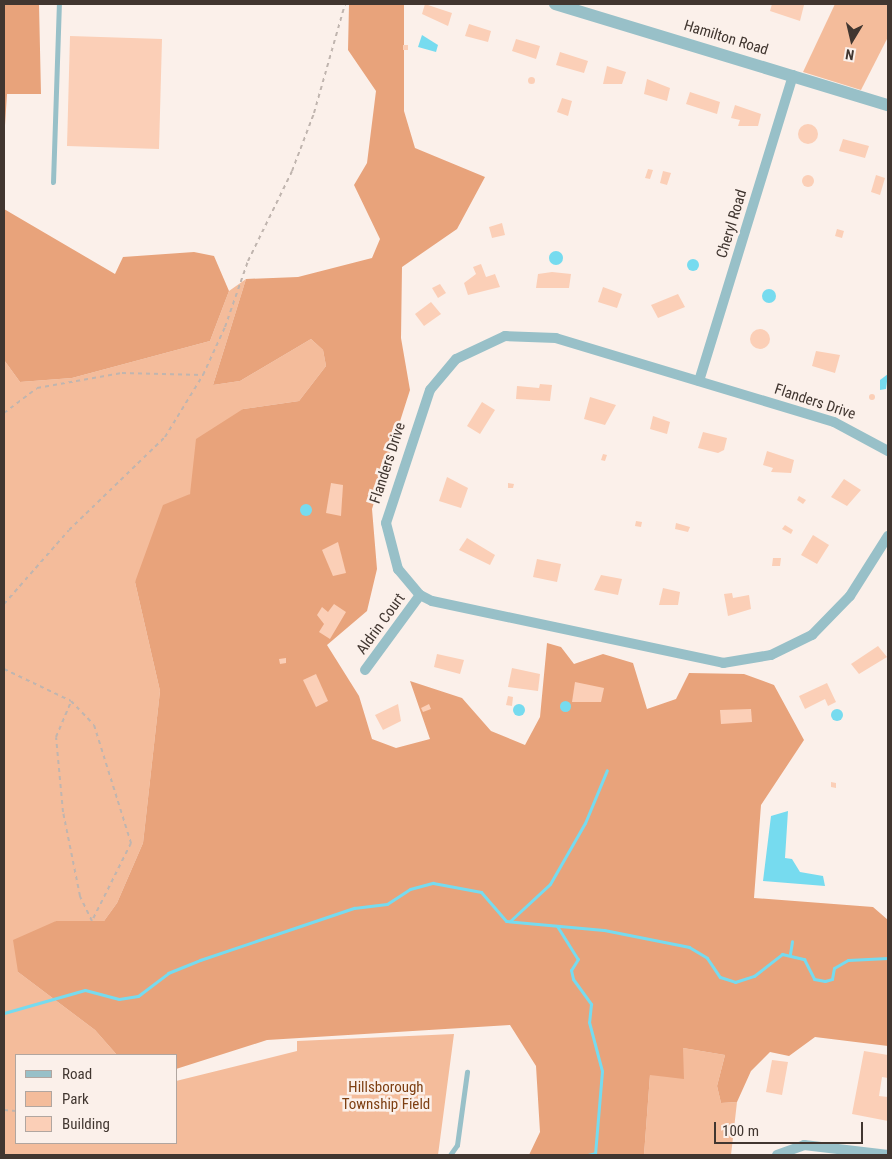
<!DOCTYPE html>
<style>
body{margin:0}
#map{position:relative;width:892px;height:1159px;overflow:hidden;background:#fbf0ea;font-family:"Roboto Condensed",sans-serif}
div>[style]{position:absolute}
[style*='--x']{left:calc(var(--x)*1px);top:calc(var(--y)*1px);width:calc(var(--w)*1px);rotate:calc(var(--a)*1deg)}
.green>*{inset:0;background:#f4bc9b}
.forest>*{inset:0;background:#e8a37b}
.water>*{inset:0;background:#76dbef}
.round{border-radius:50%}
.stream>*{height:3px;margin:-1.5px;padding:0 1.5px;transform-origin:1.5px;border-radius:1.5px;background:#76dbef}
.building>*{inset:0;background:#fbcfb7}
.path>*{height:2px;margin-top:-1px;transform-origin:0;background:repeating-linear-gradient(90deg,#c0b5af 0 4px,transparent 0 8px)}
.service>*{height:5px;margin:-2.5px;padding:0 2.5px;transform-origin:2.5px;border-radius:2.5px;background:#98c0c8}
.minor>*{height:10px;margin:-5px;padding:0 5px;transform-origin:5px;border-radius:5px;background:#98c0c8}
.tertiary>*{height:12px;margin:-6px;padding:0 6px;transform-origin:6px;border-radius:6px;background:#98c0c8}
span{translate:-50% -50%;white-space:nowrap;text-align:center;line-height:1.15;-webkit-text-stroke:5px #fbf0ea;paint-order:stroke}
.street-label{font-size:15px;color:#413630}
.park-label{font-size:15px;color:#7e3f12}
.frame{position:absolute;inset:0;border:5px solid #413630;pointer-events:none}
.legend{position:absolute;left:15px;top:1054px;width:162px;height:90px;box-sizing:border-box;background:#fbf0ea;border:1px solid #b1a6a0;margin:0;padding:6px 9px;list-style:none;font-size:15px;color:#413630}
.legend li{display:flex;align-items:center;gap:10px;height:25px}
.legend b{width:25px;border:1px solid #b1a6a0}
.north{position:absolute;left:827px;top:15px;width:50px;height:50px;-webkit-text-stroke:4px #fbf0ea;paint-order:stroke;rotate:189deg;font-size:14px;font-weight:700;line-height:20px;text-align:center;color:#413630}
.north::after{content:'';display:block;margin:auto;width:18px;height:22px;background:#413630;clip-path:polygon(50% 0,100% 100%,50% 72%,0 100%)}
.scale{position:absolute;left:714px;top:1122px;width:149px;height:22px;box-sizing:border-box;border:2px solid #413630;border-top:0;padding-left:6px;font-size:15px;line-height:18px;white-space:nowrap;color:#413630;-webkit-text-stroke:4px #fbf0ea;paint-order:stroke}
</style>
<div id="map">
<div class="green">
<i style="clip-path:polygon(835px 4px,888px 4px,888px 37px,861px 90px,803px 72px)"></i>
<i style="clip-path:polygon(246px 279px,213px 385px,240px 381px,311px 339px,323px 350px,326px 366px,299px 401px,243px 409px,135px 582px,160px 691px,143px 843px,117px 903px,104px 921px,56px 921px,18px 972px,95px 1030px,117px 1055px,16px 1055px,16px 1143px,176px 1143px,176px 1081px,297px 1051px,297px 1041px,454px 1034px,438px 1155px,4px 1155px,4px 360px,20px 382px,72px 378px,210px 341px,229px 291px)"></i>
<i style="clip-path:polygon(683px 1048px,725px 1055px,717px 1086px,721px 1103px,737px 1102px,731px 1155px,644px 1155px,650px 1075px)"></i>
</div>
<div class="forest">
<i style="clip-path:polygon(4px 4px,39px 4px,41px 94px,7px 94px,4px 141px)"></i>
<i style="clip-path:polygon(349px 4px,404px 4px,404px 111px,415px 148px,485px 177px,457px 229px,402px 267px,401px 338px,410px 390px,372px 509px,377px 569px,367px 611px,327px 645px,359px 696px,372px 739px,396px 748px,430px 739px,410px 681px,462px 698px,491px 731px,525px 745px,540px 717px,547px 643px,561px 647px,574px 664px,603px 654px,633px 663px,647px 709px,676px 699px,689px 673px,744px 674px,774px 685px,804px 740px,761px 805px,754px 898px,873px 907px,888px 920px,888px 1046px,815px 1037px,789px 1056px,770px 1052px,751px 1071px,737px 1102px,721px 1103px,717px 1086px,725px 1055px,683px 1048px,684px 1079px,650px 1075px,644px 1155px,529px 1155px,540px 1132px,536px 1066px,510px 1025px,267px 1040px,176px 1069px,176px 1055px,117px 1055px,95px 1030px,18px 972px,13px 940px,56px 921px,104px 921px,117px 903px,143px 843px,160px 691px,135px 582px,163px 505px,190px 494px,196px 439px,243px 409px,299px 401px,326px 366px,323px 350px,311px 339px,240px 381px,213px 385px,246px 279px,298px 277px,372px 258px,380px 239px,354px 185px,367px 163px,376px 91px,348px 50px)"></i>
<i style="clip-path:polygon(4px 209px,115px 274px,123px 257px,194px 252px,214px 256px,229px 291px,210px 341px,72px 378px,20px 382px,4px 360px)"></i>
</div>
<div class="water">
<i style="clip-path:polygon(422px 35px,438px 45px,436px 52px,418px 47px)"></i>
<i class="round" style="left:549px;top:251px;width:14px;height:14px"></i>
<i class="round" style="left:687px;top:259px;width:12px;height:12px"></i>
<i class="round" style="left:762px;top:289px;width:14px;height:14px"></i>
<i style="clip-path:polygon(888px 374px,886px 389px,880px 390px,880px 380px)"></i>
<i class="round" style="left:300px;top:504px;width:12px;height:12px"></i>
<i class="round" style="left:559.5px;top:700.5px;width:11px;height:11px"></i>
<i class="round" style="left:513px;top:704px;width:12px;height:12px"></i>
<i class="round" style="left:831px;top:709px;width:12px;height:12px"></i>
<i style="clip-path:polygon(788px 811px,785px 858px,792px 859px,800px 872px,823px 876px,825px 886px,763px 881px,771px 816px)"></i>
</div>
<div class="stream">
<i style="--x:510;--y:921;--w:54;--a:-42.8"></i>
<i style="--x:550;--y:884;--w:70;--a:-60.2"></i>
<i style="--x:585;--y:823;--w:57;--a:-67.5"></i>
<i style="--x:557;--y:926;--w:39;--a:58"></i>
<i style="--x:578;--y:959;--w:13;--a:122"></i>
<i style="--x:571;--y:970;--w:9;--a:77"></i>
<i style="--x:573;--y:979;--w:31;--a:54"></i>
<i style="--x:591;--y:1004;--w:18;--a:96"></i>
<i style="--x:589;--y:1022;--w:51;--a:75.1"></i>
<i style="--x:602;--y:1071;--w:84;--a:94.8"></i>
<i style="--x:790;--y:954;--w:13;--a:-81"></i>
<i style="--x:4;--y:1013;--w:84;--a:-15.9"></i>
<i style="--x:85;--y:990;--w:35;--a:15"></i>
<i style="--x:119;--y:999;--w:19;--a:-9"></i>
<i style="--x:138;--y:996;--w:38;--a:-37"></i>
<i style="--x:168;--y:973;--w:35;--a:-22"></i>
<i style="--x:200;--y:960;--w:163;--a:-18.7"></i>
<i style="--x:354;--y:908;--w:33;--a:-7"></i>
<i style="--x:387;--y:904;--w:27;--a:-33"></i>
<i style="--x:410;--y:889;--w:24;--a:-15"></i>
<i style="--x:433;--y:883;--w:49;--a:10.6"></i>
<i style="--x:481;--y:892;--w:38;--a:49"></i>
<i style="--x:506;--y:921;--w:98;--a:5.2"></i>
<i style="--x:604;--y:930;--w:87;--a:11.3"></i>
<i style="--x:689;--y:947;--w:21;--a:31"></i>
<i style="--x:707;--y:958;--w:23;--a:56"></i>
<i style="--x:720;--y:977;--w:16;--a:18"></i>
<i style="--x:735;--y:982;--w:20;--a:-18"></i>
<i style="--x:754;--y:976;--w:36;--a:-38"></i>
<i style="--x:782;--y:954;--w:23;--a:13"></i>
<i style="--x:804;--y:959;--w:22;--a:63"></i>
<i style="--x:814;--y:979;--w:11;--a:10"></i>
<i style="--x:825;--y:981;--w:7;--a:-16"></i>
<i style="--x:832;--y:979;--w:11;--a:-80"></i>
<i style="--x:834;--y:968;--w:16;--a:-30"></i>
<i style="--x:848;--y:960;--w:40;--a:-2.9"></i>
<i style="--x:567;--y:1155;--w:6;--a:0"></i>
<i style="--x:588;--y:1155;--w:7;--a:-16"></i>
</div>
<div class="building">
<i style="clip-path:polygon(425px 4px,452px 13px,448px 26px,422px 14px)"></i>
<i style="clip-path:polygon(772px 4px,804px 5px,800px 21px,770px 11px)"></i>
<i style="clip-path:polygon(469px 24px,491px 31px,488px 42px,465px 36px)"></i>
<i style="clip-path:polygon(70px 36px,162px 39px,159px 149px,67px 146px)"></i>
<i style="clip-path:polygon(516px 39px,540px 46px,536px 59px,512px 51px)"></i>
<i style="clip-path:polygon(403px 45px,408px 45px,408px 50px,403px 50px)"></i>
<i style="clip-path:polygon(560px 52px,588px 61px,584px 73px,556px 65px)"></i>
<i style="clip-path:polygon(607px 66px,626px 72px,622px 84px,603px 84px)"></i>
<i class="round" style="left:527.5px;top:76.5px;width:7px;height:7px"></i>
<i style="clip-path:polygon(647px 79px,670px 88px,667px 101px,644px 94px)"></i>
<i style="clip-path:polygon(690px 92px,720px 102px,717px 114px,686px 104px)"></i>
<i style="clip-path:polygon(562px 98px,572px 101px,568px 116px,557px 112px)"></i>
<i style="clip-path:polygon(735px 105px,761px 114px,758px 126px,738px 126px,740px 120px,731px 118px)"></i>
<i class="round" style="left:798px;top:124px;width:20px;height:20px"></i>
<i style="clip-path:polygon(843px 139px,869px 146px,865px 158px,839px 151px)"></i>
<i style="clip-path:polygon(648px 169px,653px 170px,650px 179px,645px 178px)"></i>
<i style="clip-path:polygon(663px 171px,671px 173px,667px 185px,660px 183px)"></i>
<i style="clip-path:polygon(876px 175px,885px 178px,880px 195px,871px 192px)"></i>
<i class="round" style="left:802px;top:175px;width:12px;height:12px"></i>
<i style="clip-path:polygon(502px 223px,505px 235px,492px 238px,489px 227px)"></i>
<i style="clip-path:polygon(837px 229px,844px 231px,842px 238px,835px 236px)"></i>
<i style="clip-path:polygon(481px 264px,486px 277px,495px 274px,500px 287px,468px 295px,464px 283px,476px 274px,473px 267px)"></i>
<i style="clip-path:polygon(552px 272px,571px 274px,569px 288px,536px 288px,538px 274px)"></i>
<i style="clip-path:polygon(440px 284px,446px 293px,438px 298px,432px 288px)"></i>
<i style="clip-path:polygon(603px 287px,622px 294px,617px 308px,598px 302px)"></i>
<i style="clip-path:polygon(678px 294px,685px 307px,658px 318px,651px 305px)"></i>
<i style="clip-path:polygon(431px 302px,441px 314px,424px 326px,415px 314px)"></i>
<i class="round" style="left:750px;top:329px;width:20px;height:20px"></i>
<i style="clip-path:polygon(816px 351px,840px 355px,835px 373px,812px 366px)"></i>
<i style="clip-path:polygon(540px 384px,552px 385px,550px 401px,516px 399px,517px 386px,539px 388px)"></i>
<i class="round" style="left:869px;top:394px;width:6px;height:6px"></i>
<i style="clip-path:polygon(590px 397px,616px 405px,605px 425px,584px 419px)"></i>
<i style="clip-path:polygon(482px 402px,495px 410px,480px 434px,467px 426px)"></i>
<i style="clip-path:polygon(653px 416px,670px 422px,667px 434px,650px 429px)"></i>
<i style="clip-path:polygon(703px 432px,727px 438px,724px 450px,718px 453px,698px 448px)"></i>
<i style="clip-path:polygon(767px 451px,794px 460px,791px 473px,771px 472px,773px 468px,763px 465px)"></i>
<i style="clip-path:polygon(603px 454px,607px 455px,605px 461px,601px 460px)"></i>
<i style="clip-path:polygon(447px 477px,468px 488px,461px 508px,439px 501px)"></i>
<i style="clip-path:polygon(844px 479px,861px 490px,847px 506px,831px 497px)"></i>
<i style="clip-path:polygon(331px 483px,343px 485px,341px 516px,326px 513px)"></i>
<i style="clip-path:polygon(508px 483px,514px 484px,513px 488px,508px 488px)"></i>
<i style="clip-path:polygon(799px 496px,806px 500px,803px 504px,797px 500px)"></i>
<i style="clip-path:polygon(636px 521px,642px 522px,641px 527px,635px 526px)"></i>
<i style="clip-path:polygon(676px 523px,690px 527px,688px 532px,675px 529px)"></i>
<i style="clip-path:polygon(785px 525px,793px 530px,791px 534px,782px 529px)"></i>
<i style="clip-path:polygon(813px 535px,829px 545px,817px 564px,801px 555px)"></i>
<i style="clip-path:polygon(467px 538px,495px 555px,490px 565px,459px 550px)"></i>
<i style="clip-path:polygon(338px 542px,346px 573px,333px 576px,322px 550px)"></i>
<i style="clip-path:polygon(773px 558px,781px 558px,780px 566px,772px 566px)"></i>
<i style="clip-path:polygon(537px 559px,561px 564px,557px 582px,533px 577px)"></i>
<i style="clip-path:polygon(601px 575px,622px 579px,618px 595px,594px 590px)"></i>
<i style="clip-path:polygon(663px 588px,680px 592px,678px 605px,659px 605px)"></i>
<i style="clip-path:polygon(732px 593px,733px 598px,749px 595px,751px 609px,728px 616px,724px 594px)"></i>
<i style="clip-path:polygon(334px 604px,346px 612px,330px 639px,319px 632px,324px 624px,317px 615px,322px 607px,328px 612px)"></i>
<i style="clip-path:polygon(878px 646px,887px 657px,859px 674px,851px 664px)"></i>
<i style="clip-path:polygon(437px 654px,464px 660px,460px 674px,434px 667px)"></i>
<i style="clip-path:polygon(286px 658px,286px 663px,280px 664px,279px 659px)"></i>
<i style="clip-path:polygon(512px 668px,540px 674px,538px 691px,508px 687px)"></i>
<i style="clip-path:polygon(316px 674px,328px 701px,316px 707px,303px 680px)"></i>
<i style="clip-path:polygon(575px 682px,604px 688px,601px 702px,572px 702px)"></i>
<i style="clip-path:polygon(827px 683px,836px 702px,828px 706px,825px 699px,805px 709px,799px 696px)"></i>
<i style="clip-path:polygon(508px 696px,513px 697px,512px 706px,506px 705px)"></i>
<i style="clip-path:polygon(398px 704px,401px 721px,383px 730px,375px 715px)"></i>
<i style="clip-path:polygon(429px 704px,431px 709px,423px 712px,421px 708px)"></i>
<i style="clip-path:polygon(751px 709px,752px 722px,721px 724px,720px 710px)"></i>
<i style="clip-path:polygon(831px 782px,836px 783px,836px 788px,831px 787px)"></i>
<i style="clip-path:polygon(864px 1051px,888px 1055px,888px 1078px,882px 1077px,879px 1096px,888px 1097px,888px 1121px,852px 1114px)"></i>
<i style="clip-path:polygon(772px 1060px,788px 1062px,782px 1095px,766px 1092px)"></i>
</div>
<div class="path">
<i style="--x:4;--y:413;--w:41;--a:-37.1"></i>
<i style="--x:37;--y:388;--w:86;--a:-10"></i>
<i style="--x:122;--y:373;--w:81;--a:1.4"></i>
<i style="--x:203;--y:375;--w:53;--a:-65.4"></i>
<i style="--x:225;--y:327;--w:70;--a:-70.8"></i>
<i style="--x:248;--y:261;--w:100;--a:-63.9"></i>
<i style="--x:292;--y:171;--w:62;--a:-69.2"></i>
<i style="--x:314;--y:113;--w:113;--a:-74.1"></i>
<i style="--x:4;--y:604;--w:98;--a:-48.7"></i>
<i style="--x:69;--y:530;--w:134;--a:-44.1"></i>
<i style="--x:165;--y:437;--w:73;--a:-58.5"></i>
<i style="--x:4;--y:669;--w:74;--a:25.5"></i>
<i style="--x:71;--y:701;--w:33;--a:46"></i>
<i style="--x:94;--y:725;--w:124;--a:72.6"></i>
<i style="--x:131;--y:843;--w:87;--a:116.6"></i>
<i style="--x:92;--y:921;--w:28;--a:-116"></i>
<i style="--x:80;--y:896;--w:86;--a:-101.4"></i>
<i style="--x:63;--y:812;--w:75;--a:-95.3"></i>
<i style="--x:56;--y:737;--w:39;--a:-67"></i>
<i style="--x:4;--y:1110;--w:12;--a:5"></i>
</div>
<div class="service">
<i style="--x:53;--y:182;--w:178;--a:-88.1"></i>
<i style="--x:450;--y:1155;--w:12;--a:-55"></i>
<i style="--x:457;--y:1145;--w:74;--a:-82.2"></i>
</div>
<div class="minor">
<i style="--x:699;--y:381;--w:320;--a:-72.9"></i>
<i style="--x:888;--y:451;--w:61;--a:-151.8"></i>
<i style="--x:834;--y:422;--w:290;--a:-163.2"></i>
<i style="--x:556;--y:338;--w:51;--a:-177.8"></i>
<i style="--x:505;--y:336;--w:54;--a:154.9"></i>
<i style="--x:456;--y:359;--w:40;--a:130"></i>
<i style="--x:430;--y:390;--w:140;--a:108.3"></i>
<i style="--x:386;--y:523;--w:48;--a:75.4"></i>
<i style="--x:398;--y:569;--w:34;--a:50"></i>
<i style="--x:420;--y:595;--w:13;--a:27"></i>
<i style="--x:432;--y:601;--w:298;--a:12"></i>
<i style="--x:723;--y:663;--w:49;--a:-9.5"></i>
<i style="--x:771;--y:655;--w:46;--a:-26"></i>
<i style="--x:812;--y:635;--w:54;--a:-45.7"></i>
<i style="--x:850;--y:596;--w:71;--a:-57.7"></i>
<i style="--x:365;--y:670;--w:93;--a:-53.7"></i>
<i style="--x:777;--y:1155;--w:29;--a:-20"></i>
<i style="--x:804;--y:1145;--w:85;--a:6.8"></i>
</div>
<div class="tertiary">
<i style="--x:555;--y:4;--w:348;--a:16.9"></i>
</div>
<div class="street-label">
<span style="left:726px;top:38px;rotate:17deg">Hamilton Road</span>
<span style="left:732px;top:224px;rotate:-73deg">Cheryl Road</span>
<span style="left:815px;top:402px;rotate:18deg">Flanders Drive</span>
<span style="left:388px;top:463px;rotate:-72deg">Flanders Drive</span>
<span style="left:381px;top:624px;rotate:-54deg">Aldrin Court</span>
</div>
<div class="park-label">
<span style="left:386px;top:1096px">Hillsborough<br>Township Field</span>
</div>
<div class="frame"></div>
<ul class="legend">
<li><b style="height:6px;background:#98c0c8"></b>Road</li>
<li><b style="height:14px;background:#f4bc9b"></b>Park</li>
<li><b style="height:14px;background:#fbcfb7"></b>Building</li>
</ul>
<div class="north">N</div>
<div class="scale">100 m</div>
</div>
